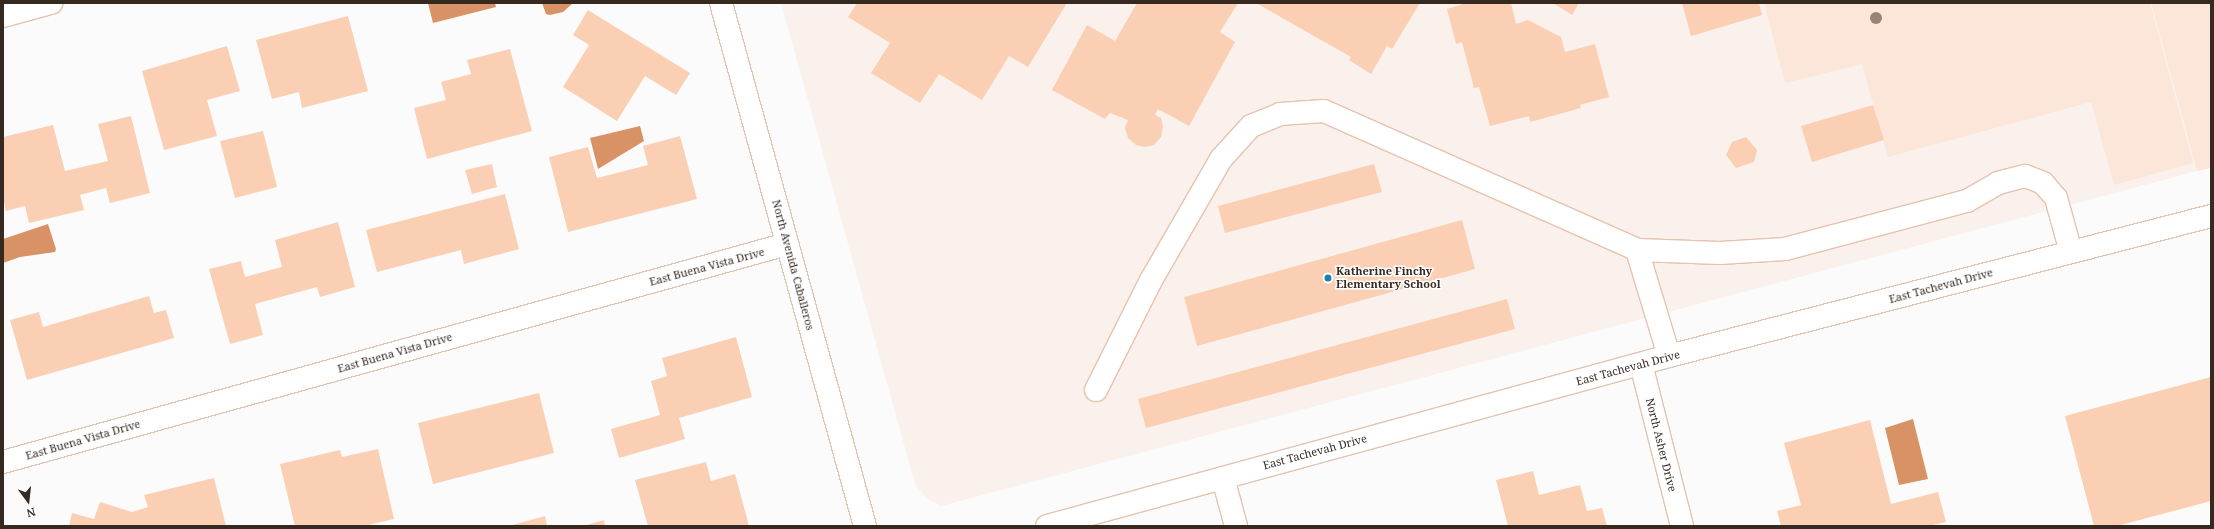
<!DOCTYPE html>
<style>
body{margin:0}
#map{position:relative;width:2214px;height:529px;overflow:hidden;background:#fbfbfb;font-family:"Noto Serif",serif}
div>[style]{position:absolute}
[style*='--x']{left:calc(var(--x)*1px);top:calc(var(--y)*1px);width:calc(var(--w)*1px);rotate:calc(var(--a)*1deg)}
.built>*{inset:0;background:#faf1ec}
.green>*{inset:0;background:#fce6d9}
.water>*{inset:0;background:#d89265}
.building>*{inset:0;background:#fbcfb3}
.roads{filter:drop-shadow(1px 0 #e5c3ad) drop-shadow(-1px 0 #e5c3ad) drop-shadow(0 1px #e5c3ad) drop-shadow(0 -1px #e5c3ad)}
.minor>*{height:22px;margin:-11px;padding:0 11px;transform-origin:11px;border-radius:11px;background:#fff}
.trees>*{width:12px;height:12px;margin:-6px;border-radius:50%;background:#9b8371}
.dots>*{width:11px;height:11px;translate:-50% -50%;box-sizing:border-box;border:2px solid #fff;border-radius:50%}
span{translate:-50% -50%;white-space:nowrap;text-align:center;line-height:1.15;-webkit-text-stroke:3px #fff;paint-order:stroke}
.street-label{font-size:11px;color:#362920}
.poi-label{font-size:11px;color:#362920;font-weight:700}
.left{translate:0 -50%;text-align:left}
.frame{position:absolute;inset:0;border:4px solid #362920;pointer-events:none}
.north{position:absolute;left:8px;top:481px;width:40px;height:40px;-webkit-text-stroke:3px #fff;paint-order:stroke;rotate:165deg;font-size:11px;font-weight:700;line-height:16px;text-align:center;color:#362920}
.north::after{content:'';display:block;margin:auto;width:14px;height:18px;background:#362920;clip-path:polygon(50% 0,100% 100%,50% 72%,0 100%)}
</style>
<div id="map">
<div class="built">
<i style="clip-path:polygon(781px 3px,2151px 3px,2197px 171px,941px 506px,926px 498px,915px 484px)"></i>
</div>
<div class="green">
<i style="clip-path:polygon(1764px 3px,2150px 3px,2193px 163px,2114px 185px,2091px 102px,1888px 157px,1862px 64px,1785px 83px)"></i>
<i style="clip-path:polygon(2151px 3px,2211px 3px,2211px 168px,2197px 171px)"></i>
</div>
<div class="water">
<i style="clip-path:polygon(428px 3px,495px 3px,496px 7px,433px 23px)"></i>
<i style="clip-path:polygon(542px 3px,573px 3px,563px 12px,550px 15px,546px 14px)"></i>
<i style="clip-path:polygon(640px 126px,644px 141px,598px 169px,590px 138px)"></i>
<i style="clip-path:polygon(48px 224px,56px 249px,55px 252px,20px 257px,3px 263px,3px 239px)"></i>
<i style="clip-path:polygon(1913px 419px,1928px 479px,1899px 485px,1885px 428px)"></i>
</div>
<div class="building">
<i style="clip-path:polygon(857px 3px,1067px 3px,1028px 67px,1009px 56px,982px 100px,939px 74px,920px 103px,871px 73px,890px 43px,848px 17px)"></i>
<i style="clip-path:polygon(1137px 3px,1238px 3px,1220px 32px,1235px 42px,1189px 126px,1158px 109px,1155px 115px,1161px 118px,1163px 127px,1161px 137px,1154px 145px,1144px 147px,1136px 145px,1128px 138px,1125px 128px,1128px 120px,1110px 113px,1105px 119px,1052px 90px,1087px 25px,1115px 41px)"></i>
<i style="clip-path:polygon(1256px 3px,1420px 3px,1392px 49px,1387px 46px,1371px 74px,1349px 60px,1351px 57px)"></i>
<i style="clip-path:polygon(1467px 3px,1511px 3px,1516px 24px,1528px 20px,1561px 37px,1565px 52px,1595px 44px,1609px 97px,1580px 105px,1581px 108px,1530px 122px,1529px 116px,1490px 126px,1479px 87px,1474px 88px,1462px 42px,1456px 44px,1447px 9px)"></i>
<i style="clip-path:polygon(1553px 3px,1579px 3px,1572px 15px)"></i>
<i style="clip-path:polygon(1682px 3px,1759px 3px,1762px 15px,1691px 36px)"></i>
<i style="clip-path:polygon(588px 10px,690px 73px,676px 95px,645px 76px,617px 121px,563px 87px,589px 45px,573px 35px)"></i>
<i style="clip-path:polygon(348px 16px,368px 91px,302px 108px,299px 92px,272px 99px,256px 40px)"></i>
<i style="clip-path:polygon(227px 46px,240px 91px,207px 100px,217px 136px,164px 150px,142px 71px)"></i>
<i style="clip-path:polygon(510px 49px,532px 131px,427px 159px,414px 108px,446px 100px,441px 82px,471px 74px,467px 60px)"></i>
<i style="clip-path:polygon(1873px 105px,1884px 140px,1812px 162px,1801px 126px)"></i>
<i style="clip-path:polygon(131px 116px,150px 193px,110px 203px,106px 188px,80px 195px,84px 210px,29px 223px,25px 206px,6px 211px,3px 198px,3px 137px,53px 125px,65px 171px,108px 161px,98px 124px)"></i>
<i style="clip-path:polygon(263px 131px,277px 187px,235px 198px,220px 141px)"></i>
<i style="clip-path:polygon(680px 136px,697px 199px,568px 232px,549px 157px,588px 147px,597px 178px,648px 165px,643px 146px)"></i>
<i style="clip-path:polygon(1746px 137px,1757px 150px,1754px 162px,1736px 168px,1726px 155px,1732px 142px)"></i>
<i style="clip-path:polygon(492px 164px,497px 187px,472px 194px,465px 170px)"></i>
<i style="clip-path:polygon(1374px 164px,1382px 192px,1225px 233px,1218px 206px)"></i>
<i style="clip-path:polygon(505px 194px,519px 249px,464px 264px,461px 250px,377px 272px,366px 230px)"></i>
<i style="clip-path:polygon(1462px 220px,1475px 269px,1197px 346px,1184px 297px)"></i>
<i style="clip-path:polygon(338px 222px,355px 287px,320px 297px,317px 287px,255px 304px,263px 335px,230px 344px,209px 269px,241px 261px,245px 277px,282px 267px,275px 240px)"></i>
<i style="clip-path:polygon(149px 296px,154px 313px,166px 310px,174px 338px,27px 380px,10px 320px,39px 312px,43px 327px)"></i>
<i style="clip-path:polygon(1507px 299px,1515px 329px,1146px 428px,1138px 399px)"></i>
<i style="clip-path:polygon(736px 337px,752px 397px,679px 418px,685px 439px,619px 458px,611px 429px,660px 415px,651px 381px,667px 376px,662px 358px)"></i>
<i style="clip-path:polygon(2211px 377px,2211px 501px,2117px 526px,2094px 526px,2065px 416px)"></i>
<i style="clip-path:polygon(539px 393px,554px 453px,433px 484px,418px 423px)"></i>
<i style="clip-path:polygon(1870px 420px,1891px 504px,1938px 492px,1946px 522px,1929px 526px,1781px 526px,1777px 511px,1801px 505px,1784px 443px)"></i>
<i style="clip-path:polygon(378px 449px,394px 519px,364px 526px,295px 526px,280px 464px,340px 450px,342px 457px)"></i>
<i style="clip-path:polygon(706px 462px,711px 481px,735px 474px,749px 526px,648px 526px,635px 480px)"></i>
<i style="clip-path:polygon(1533px 471px,1539px 495px,1580px 485px,1587px 511px,1602px 508px,1607px 526px,1508px 526px,1496px 480px)"></i>
<i style="clip-path:polygon(214px 478px,226px 526px,69px 526px,72px 513px,94px 519px,100px 502px,132px 512px,148px 507px,144px 495px)"></i>
<i style="clip-path:polygon(545px 516px,547px 526px,509px 526px)"></i>
<i style="clip-path:polygon(604px 520px,605px 526px,583px 526px)"></i>
</div>
<div class="roads">
<div class="minor">
<i style="--x:721;--y:3;--w:542;--a:74.61"></i>
<i style="--x:3;--y:16;--w:50;--a:-15.2"></i>
<i style="--x:1669;--y:356;--w:111;--a:-106.8"></i>
<i style="--x:1637;--y:250;--w:83;--a:2.1"></i>
<i style="--x:1720;--y:253;--w:65;--a:-3.5"></i>
<i style="--x:1785;--y:249;--w:188;--a:-14.8"></i>
<i style="--x:1967;--y:201;--w:36;--a:-30"></i>
<i style="--x:1998;--y:183;--w:28;--a:-15"></i>
<i style="--x:2025;--y:176;--w:19;--a:21"></i>
<i style="--x:2043;--y:183;--w:20;--a:49"></i>
<i style="--x:2056;--y:198;--w:56;--a:74.5"></i>
<i style="--x:1641;--y:364;--w:167;--a:75.8"></i>
<i style="--x:1096;--y:390;--w:121;--a:-63.4"></i>
<i style="--x:1150;--y:282;--w:142;--a:-60"></i>
<i style="--x:1221;--y:159;--w:45;--a:-47.7"></i>
<i style="--x:1251;--y:126;--w:31;--a:-22"></i>
<i style="--x:1280;--y:114;--w:44;--a:-3.9"></i>
<i style="--x:1324;--y:111;--w:342;--a:23.9"></i>
<i style="--x:3;--y:462;--w:814;--a:-15.54"></i>
<i style="--x:1223;--y:478;--w:50;--a:74.8"></i>
<i style="--x:1047;--y:526;--w:645;--a:-15.29"></i>
<i style="--x:1669;--y:356;--w:560;--a:-14.48"></i>
</div>
</div>
<div class="trees">
<i style="left:1876px;top:18px"></i>
</div>
<div class="dots">
<i style="left:1328px;top:278px;background:#1e7fab"></i>
</div>
<div class="street-label">
<span style="left:793px;top:265px;rotate:75deg">North Avenida Caballeros</span>
<span style="left:707px;top:267px;rotate:-15deg">East Buena Vista Drive</span>
<span style="left:1941px;top:286px;rotate:-15deg">East Tachevah Drive</span>
<span style="left:395px;top:353px;rotate:-16deg">East Buena Vista Drive</span>
<span style="left:1628px;top:368px;rotate:-15deg">East Tachevah Drive</span>
<span style="left:83px;top:440px;rotate:-16deg">East Buena Vista Drive</span>
<span style="left:1661px;top:445px;rotate:76deg">North Asher Drive</span>
<span style="left:1315px;top:452px;rotate:-15deg">East Tachevah Drive</span>
</div>
<div class="poi-label">
<span class="left" style="left:1336px;top:278px">Katherine Finchy<br>Elementary School</span>
</div>
<div class="frame"></div>
<div class="north">N</div>
</div>
